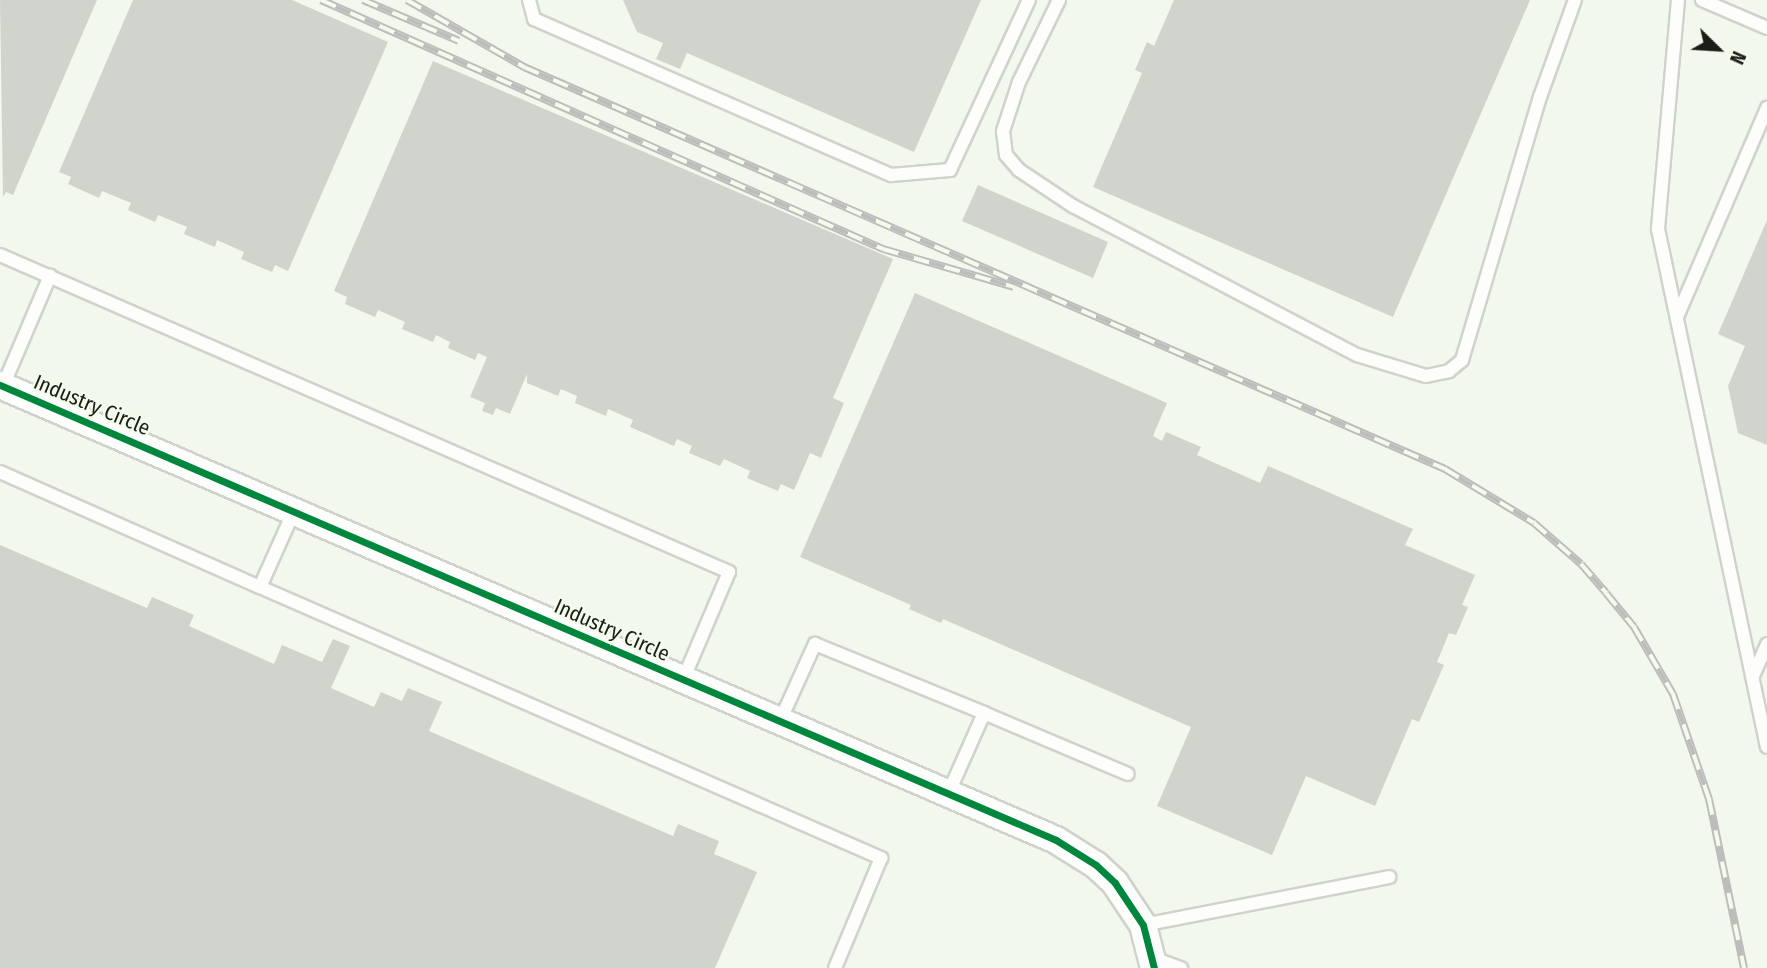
<!DOCTYPE html>
<style>
body{margin:0}
#map{position:relative;width:1767px;height:968px;overflow:hidden;background:#f3f8ee;font-family:"Fira Sans Condensed",sans-serif}
div>[style]{position:absolute}
[style*='--x']{left:calc(var(--x)*1px);top:calc(var(--y)*1px);width:calc(var(--w)*1px);rotate:calc(var(--a)*1deg)}
.building>*{inset:0;background:#d0d4cc}
.roads{filter:drop-shadow(2px 0 #cfd3cb) drop-shadow(-2px 0 #cfd3cb) drop-shadow(0 2px #cfd3cb) drop-shadow(0 -2px #cfd3cb)}
.lane>*{height:12px;margin:-6px;padding:0 6px;transform-origin:6px;border-radius:6px;background:#fdfefc}
.street>*{height:26px;margin:-13px;padding:0 13px;transform-origin:13px;border-radius:13px;background:#fdfefc}
.rail>*{height:8px;margin-top:-4px;transform-origin:0;background:repeating-linear-gradient(90deg,#f3fbeb 0 16px,#bdbebc 0 32px);box-sizing:border-box;border-block:2px solid #bdbebc}
.cycleway>*{height:7px;margin:-3.5px;padding:0 3.5px;transform-origin:3.5px;border-radius:3.5px;background:#00873e}
span{translate:-50% -50%;white-space:nowrap;text-align:center;line-height:1.15;-webkit-text-stroke:5px #f3fbeb;paint-order:stroke}
.street-label{font-size:21px;color:#1a1d18}
.north{position:absolute;left:1683px;top:14px;width:70px;height:70px;-webkit-text-stroke:5px #f3fbeb;paint-order:stroke;rotate:114deg;font-size:19px;font-weight:700;line-height:28px;text-align:center;color:#1a1d18}
.north::after{content:'';display:block;margin:auto;width:24px;height:32px;background:#1a1d18;clip-path:polygon(50% 0,100% 100%,50% 72%,0 100%)}
</style>
<div id="map">
<div class="building">
<i style="clip-path:polygon(0 0,97px 0,13px 195px,6px 192px,3px 197px)"></i>
<i style="clip-path:polygon(133px 0,292px 0,388px 42px,288px 271px,275px 265px,272px 272px,241px 259px,244px 252px,217px 240px,215px 247px,184px 234px,187px 227px,158px 215px,155px 222px,128px 210px,131px 203px,102px 191px,99px 198px,68px 184px,71px 177px,59px 172px)"></i>
<i style="clip-path:polygon(623px 0,981px 0,914px 152px,687px 53px,680px 69px,656px 59px,663px 43px,637px 32px)"></i>
<i style="clip-path:polygon(1174px 0,1530px 0,1393px 317px,1093px 187px,1142px 73px,1135px 70px,1147px 42px,1154px 46px)"></i>
<i style="clip-path:polygon(433px 61px,893px 259px,833px 398px,844px 403px,821px 458px,810px 453px,794px 490px,781px 484px,778px 491px,747px 478px,750px 471px,724px 459px,720px 466px,689px 453px,692px 446px,677px 439px,674px 446px,630px 427px,633px 420px,608px 409px,606px 416px,575px 403px,577px 396px,561px 389px,558px 396px,527px 383px,527px 374px,510px 414px,496px 408px,493px 415px,482px 411px,485px 403px,470px 397px,487px 357px,478px 353px,475px 360px,448px 348px,450px 342px,436px 335px,433px 342px,402px 329px,405px 322px,378px 310px,375px 317px,345px 304px,347px 297px,334px 291px)"></i>
<i style="clip-path:polygon(978px 185px,1108px 242px,1093px 278px,962px 221px)"></i>
<i style="clip-path:polygon(1767px 220px,1767px 445px,1738px 433px,1728px 386px,1745px 346px,1718px 334px)"></i>
<i style="clip-path:polygon(915px 293px,1167px 403px,1153px 436px,1162px 441px,1166px 432px,1201px 447px,1197px 455px,1260px 483px,1268px 466px,1413px 529px,1405px 545px,1475px 575px,1462px 605px,1468px 607px,1456px 635px,1449px 633px,1437px 662px,1444px 665px,1419px 722px,1412px 719px,1375px 806px,1306px 776px,1272px 855px,1157px 806px,1191px 727px,943px 619px,941px 623px,909px 609px,911px 605px,800px 557px)"></i>
<i style="clip-path:polygon(0 545px,147px 608px,152px 597px,194px 615px,189px 626px,274px 664px,282px 645px,322px 662px,333px 639px,350px 646px,331px 688px,374px 707px,381px 692px,402px 701px,408px 688px,442px 702px,429px 731px,673px 836px,678px 824px,719px 841px,714px 854px,757px 872px,715px 968px,0 968px)"></i>
</div>
<div class="roads">
<div class="lane">
<i style="--x:529;--y:0;--w:20;--a:75"></i>
<i style="--x:534;--y:19;--w:390;--a:23.6"></i>
<i style="--x:891;--y:175;--w:59;--a:-4.8"></i>
<i style="--x:950;--y:170;--w:187;--a:-65.1"></i>
<i style="--x:1059;--y:0;--w:91;--a:116"></i>
<i style="--x:1019;--y:82;--w:52;--a:108.1"></i>
<i style="--x:1003;--y:131;--w:24;--a:83"></i>
<i style="--x:1006;--y:155;--w:20;--a:49"></i>
<i style="--x:1019;--y:170;--w:65;--a:33.7"></i>
<i style="--x:1073;--y:206;--w:321;--a:27.7"></i>
<i style="--x:1357;--y:355;--w:72;--a:16.9"></i>
<i style="--x:1426;--y:376;--w:24;--a:-12"></i>
<i style="--x:1449;--y:371;--w:17;--a:-40"></i>
<i style="--x:1462;--y:360;--w:274;--a:-73.5"></i>
<i style="--x:1540;--y:97;--w:103;--a:-70.2"></i>
<i style="--x:1678;--y:0;--w:230;--a:95"></i>
<i style="--x:1658;--y:229;--w:529;--a:78.12"></i>
<i style="--x:1702;--y:0;--w:71;--a:23.3"></i>
<i style="--x:0;--y:255;--w:795;--a:23.5"></i>
<i style="--x:729;--y:572;--w:117;--a:113.1"></i>
<i style="--x:1677;--y:317;--w:228;--a:-66.7"></i>
<i style="--x:3;--y:386;--w:120;--a:-66.9"></i>
<i style="--x:0;--y:472;--w:284;--a:23.9"></i>
<i style="--x:260;--y:587;--w:83;--a:-65.9"></i>
<i style="--x:260;--y:587;--w:678;--a:23.58"></i>
<i style="--x:881;--y:858;--w:119;--a:112.7"></i>
<i style="--x:1753;--y:676;--w:35;--a:-66"></i>
<i style="--x:780;--y:721;--w:85;--a:-65.6"></i>
<i style="--x:815;--y:644;--w:183;--a:22.2"></i>
<i style="--x:948;--y:794;--w:89;--a:-66"></i>
<i style="--x:984;--y:713;--w:156;--a:23"></i>
<i style="--x:1143;--y:925;--w:251;--a:-11"></i>
<i style="--x:1153;--y:958;--w:30;--a:20"></i>
</div>
<div class="street">
<i style="--x:0;--y:385;--w:1150;--a:23.31"></i>
<i style="--x:1056;--y:840;--w:47;--a:32"></i>
<i style="--x:1096;--y:865;--w:26;--a:43"></i>
<i style="--x:1115;--y:883;--w:50;--a:56.3"></i>
<i style="--x:1143;--y:925;--w:44;--a:75.7"></i>
</div>
</div>
<div class="rail">
<i style="--x:321;--y:0;--w:615;--a:23.9"></i>
<i style="--x:883;--y:249;--w:136;--a:16.2"></i>
<i style="--x:363;--y:0;--w:104;--a:23.1"></i>
<i style="--x:407;--y:0;--w:135;--a:29.8"></i>
<i style="--x:524;--y:67;--w:1005;--a:23.58"></i>
<i style="--x:1445;--y:469;--w:104;--a:31.2"></i>
<i style="--x:1534;--y:523;--w:62;--a:41.1"></i>
<i style="--x:1581;--y:564;--w:38;--a:49"></i>
<i style="--x:1606;--y:593;--w:44;--a:50.5"></i>
<i style="--x:1634;--y:627;--w:78;--a:59.8"></i>
<i style="--x:1673;--y:694;--w:111;--a:71.1"></i>
<i style="--x:1709;--y:799;--w:173;--a:78.3"></i>
</div>
<div class="cycleway">
<i style="--x:0;--y:385;--w:1150;--a:23.31"></i>
<i style="--x:1056;--y:840;--w:47;--a:32"></i>
<i style="--x:1096;--y:865;--w:26;--a:43"></i>
<i style="--x:1115;--y:883;--w:50;--a:56.3"></i>
<i style="--x:1143;--y:925;--w:44;--a:75.7"></i>
</div>
<div class="street-label">
<span style="left:92px;top:405px;rotate:23deg">Industry Circle</span>
<span style="left:612px;top:630px;rotate:24deg">Industry Circle</span>
</div>
<div class="north">N</div>
</div>
